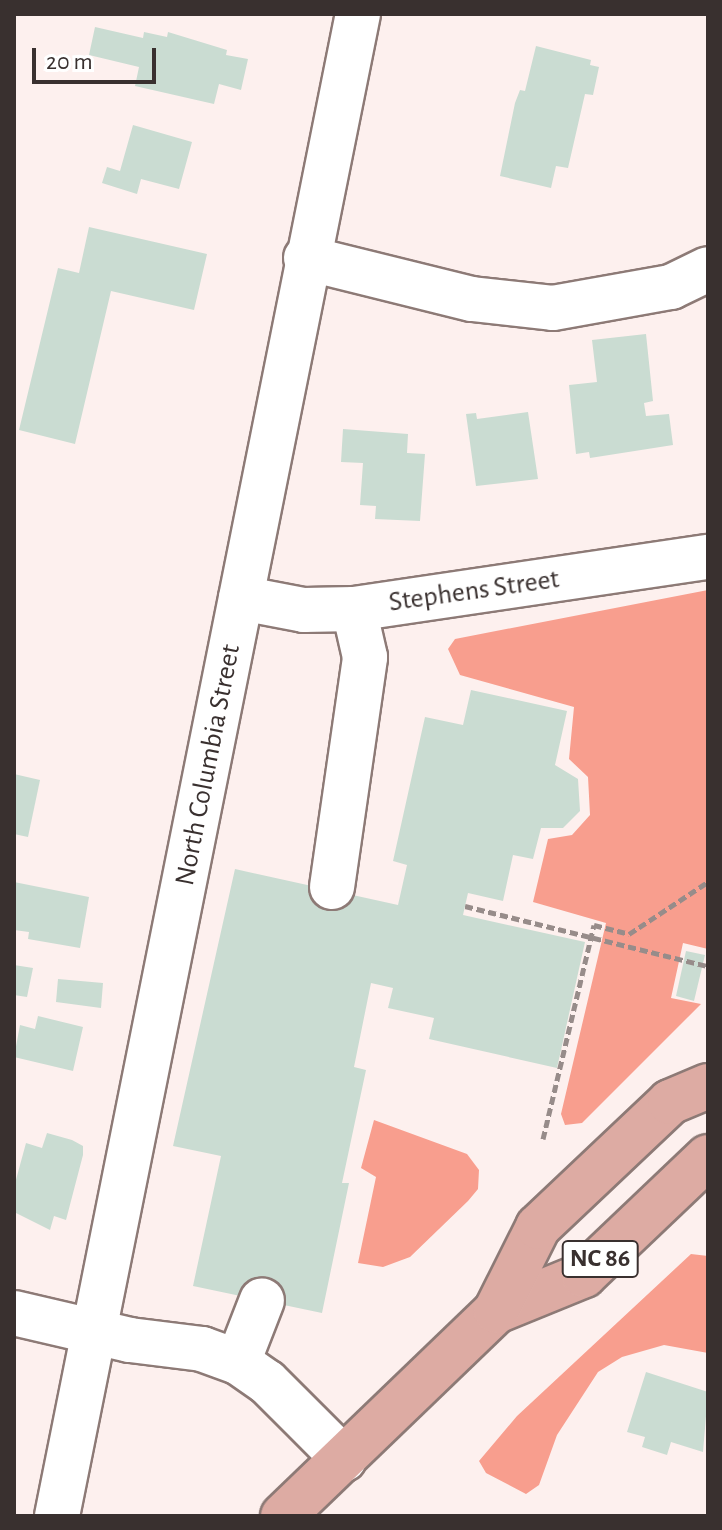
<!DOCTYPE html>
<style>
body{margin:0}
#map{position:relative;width:722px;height:1530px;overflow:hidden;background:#fdf0ee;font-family:"Alegreya Sans",sans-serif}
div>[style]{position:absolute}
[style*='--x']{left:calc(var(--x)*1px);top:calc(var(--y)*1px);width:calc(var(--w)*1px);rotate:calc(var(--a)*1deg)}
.forest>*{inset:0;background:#f89e8e}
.building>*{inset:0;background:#cadcd2}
.path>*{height:5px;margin-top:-2.5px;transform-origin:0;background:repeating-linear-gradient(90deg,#978c8a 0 8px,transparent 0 12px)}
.roads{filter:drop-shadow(2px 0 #8d7a76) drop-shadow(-2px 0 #8d7a76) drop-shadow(0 2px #8d7a76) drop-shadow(0 -2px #8d7a76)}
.minor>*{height:44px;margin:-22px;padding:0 22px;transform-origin:22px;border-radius:22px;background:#fff}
.major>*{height:44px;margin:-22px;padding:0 22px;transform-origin:22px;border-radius:22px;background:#ddaba3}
span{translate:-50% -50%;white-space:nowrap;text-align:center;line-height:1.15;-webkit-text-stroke:6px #fff;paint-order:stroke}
.shield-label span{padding:2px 6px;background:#fff;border:2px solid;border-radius:6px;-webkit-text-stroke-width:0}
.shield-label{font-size:26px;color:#39302f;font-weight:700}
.street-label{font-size:28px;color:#39302f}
.frame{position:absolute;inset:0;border:16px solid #39302f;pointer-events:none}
.scale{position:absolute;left:32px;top:48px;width:124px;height:36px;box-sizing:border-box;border:4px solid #39302f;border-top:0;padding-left:10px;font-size:24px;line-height:28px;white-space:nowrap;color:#39302f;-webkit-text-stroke:6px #fff;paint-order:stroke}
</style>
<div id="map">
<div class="forest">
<i style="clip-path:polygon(708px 590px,708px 949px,683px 943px,671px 998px,701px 1004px,582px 1123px,565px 1125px,561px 1114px,606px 923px,533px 902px,548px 839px,572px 835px,590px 815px,588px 777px,569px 759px,574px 707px,460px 675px,448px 649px,455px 639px)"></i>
<i style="clip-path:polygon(374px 1120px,467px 1154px,479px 1170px,478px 1189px,468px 1201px,410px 1257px,383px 1267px,358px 1263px,376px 1177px,361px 1168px)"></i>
<i style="clip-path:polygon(691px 1254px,708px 1256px,708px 1353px,664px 1345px,622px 1357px,598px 1372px,557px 1435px,539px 1485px,526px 1494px,486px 1473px,479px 1461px,517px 1416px)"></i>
</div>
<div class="building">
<i style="clip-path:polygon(95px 27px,143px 38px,144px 32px,167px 37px,168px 32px,227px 50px,226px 55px,248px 59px,241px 90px,219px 84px,214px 104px,135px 86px,139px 67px,89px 55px)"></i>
<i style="clip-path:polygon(536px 46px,591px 60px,590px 65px,599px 67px,593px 95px,585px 94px,568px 168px,556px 166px,551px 188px,500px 176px,515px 103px,520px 90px,525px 91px)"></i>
<i style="clip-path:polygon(133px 125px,192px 142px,179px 189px,141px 179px,137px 194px,102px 183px,107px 167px,120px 171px)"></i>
<i style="clip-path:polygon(89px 227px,207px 254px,194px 310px,111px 291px,75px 444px,19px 430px,58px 268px,79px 273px)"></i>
<i style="clip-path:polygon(646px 334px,653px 401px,644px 403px,646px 416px,669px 414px,673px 445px,590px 458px,589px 452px,576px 454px,569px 385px,597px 382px,592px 340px)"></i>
<i style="clip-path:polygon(528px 412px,538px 479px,476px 486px,466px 414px,476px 413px,477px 419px)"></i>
<i style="clip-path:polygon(343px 429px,408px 434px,407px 453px,425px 454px,420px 521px,375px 519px,376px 506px,360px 505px,363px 463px,341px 462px)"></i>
<i style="clip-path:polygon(471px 690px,567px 711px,555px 765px,578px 779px,580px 811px,563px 828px,541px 828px,533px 859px,513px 855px,503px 901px,468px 893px,463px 915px,585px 942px,557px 1068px,429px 1039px,434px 1018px,388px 1008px,393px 988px,371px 983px,354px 1067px,366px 1070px,342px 1183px,349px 1183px,322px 1313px,193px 1286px,221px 1156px,173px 1146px,235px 869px,398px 905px,407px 865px,393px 861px,425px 717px,463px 725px)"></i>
<i style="clip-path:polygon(14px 774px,40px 780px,28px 837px,14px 834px)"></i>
<i style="clip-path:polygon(14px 882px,89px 897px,80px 948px,28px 939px,29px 932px,14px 930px)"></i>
<i style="clip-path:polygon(686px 951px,705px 955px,694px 1001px,676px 996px)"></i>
<i style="clip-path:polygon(14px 965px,33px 968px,27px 997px,14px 995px)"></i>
<i style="clip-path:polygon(58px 979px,103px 983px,101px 1008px,56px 1002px)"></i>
<i style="clip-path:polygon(38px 1016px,83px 1027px,73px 1071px,14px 1057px,20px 1025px,35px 1029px)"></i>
<i style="clip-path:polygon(47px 1133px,72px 1140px,83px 1146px,83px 1155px,66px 1220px,54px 1216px,50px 1230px,14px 1212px,14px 1187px,26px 1143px,42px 1148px)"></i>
<i style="clip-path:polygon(646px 1372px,708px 1392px,703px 1452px,671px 1442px,667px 1455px,642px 1447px,645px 1437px,627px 1432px)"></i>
</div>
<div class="path">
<i style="--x:465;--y:906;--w:250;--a:13.9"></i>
<i style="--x:543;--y:1139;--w:220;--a:-76.6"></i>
<i style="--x:594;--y:925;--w:36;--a:14"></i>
<i style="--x:629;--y:934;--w:95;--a:-33.4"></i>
</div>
<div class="roads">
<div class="minor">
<i style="--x:306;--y:258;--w:171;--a:13.9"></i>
<i style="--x:472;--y:299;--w:81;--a:6.3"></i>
<i style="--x:553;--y:308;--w:120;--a:-10.1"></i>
<i style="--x:671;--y:287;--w:41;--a:-25.9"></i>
<i style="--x:241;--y:598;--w:64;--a:10.8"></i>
<i style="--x:304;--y:610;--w:50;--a:-1.1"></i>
<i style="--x:354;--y:609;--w:358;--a:-8.4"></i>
<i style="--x:332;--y:887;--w:232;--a:-81.8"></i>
<i style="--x:365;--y:657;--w:49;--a:-102.9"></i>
<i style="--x:14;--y:1313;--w:119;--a:13.1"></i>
<i style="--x:130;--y:1340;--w:73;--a:7.1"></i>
<i style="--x:202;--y:1349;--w:38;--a:20"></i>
<i style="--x:238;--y:1362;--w:35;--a:35"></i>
<i style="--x:267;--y:1382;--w:109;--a:45"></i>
<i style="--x:238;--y:1362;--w:66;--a:-68.8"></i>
<i style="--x:57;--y:1516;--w:1532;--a:-78.67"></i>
</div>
<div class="major">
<i style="--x:496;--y:1311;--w:95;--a:-22.2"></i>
<i style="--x:584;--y:1275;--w:171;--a:-43.6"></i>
<i style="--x:283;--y:1516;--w:296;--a:-43.9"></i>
<i style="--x:496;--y:1311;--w:94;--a:-63.4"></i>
<i style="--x:538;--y:1227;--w:182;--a:-43.4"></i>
<i style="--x:670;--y:1102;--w:41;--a:-22.8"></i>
</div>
</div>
<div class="shield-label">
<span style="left:600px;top:1259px">NC 86</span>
</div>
<div class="street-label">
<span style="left:474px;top:591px;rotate:-8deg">Stephens Street</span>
<span style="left:208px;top:765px;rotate:-79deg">North Columbia Street</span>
</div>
<div class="frame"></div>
<div class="scale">20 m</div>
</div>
